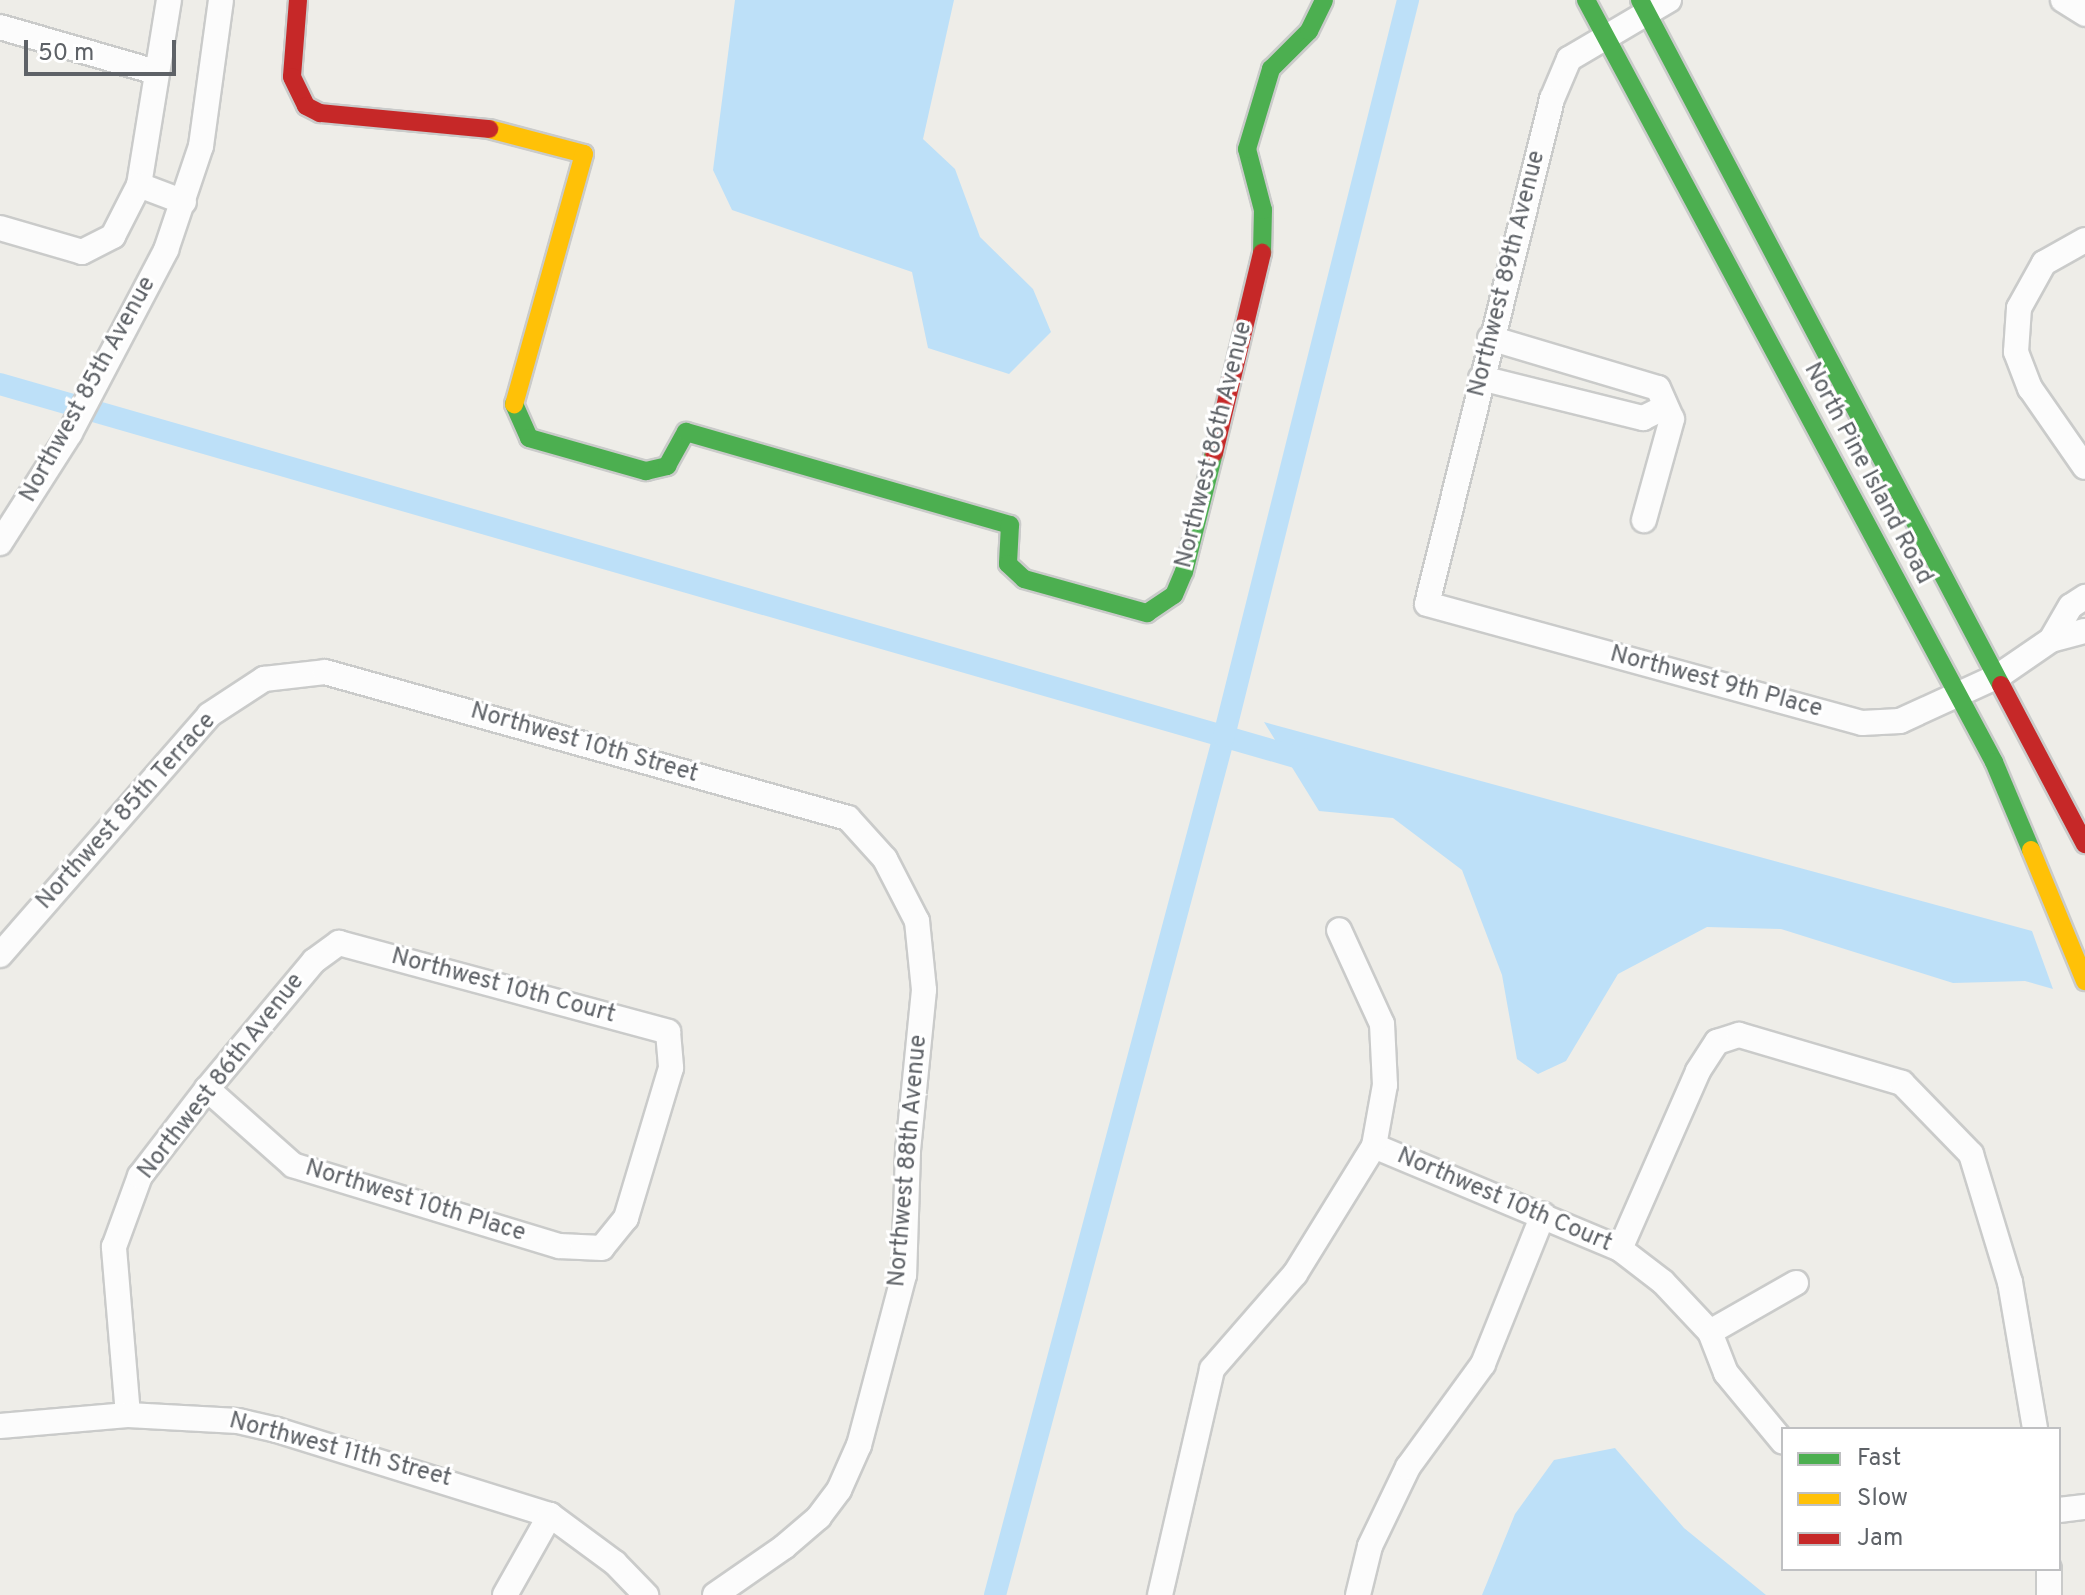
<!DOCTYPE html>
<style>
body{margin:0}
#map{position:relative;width:2085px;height:1595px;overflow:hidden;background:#eeede8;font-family:Overpass,sans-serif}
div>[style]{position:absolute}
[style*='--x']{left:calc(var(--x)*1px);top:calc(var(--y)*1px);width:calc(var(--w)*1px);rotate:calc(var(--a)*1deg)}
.water>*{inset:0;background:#bde0f8}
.canal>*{height:22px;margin:-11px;padding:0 11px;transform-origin:11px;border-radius:11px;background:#bde0f8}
.roads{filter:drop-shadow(2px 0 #cacbca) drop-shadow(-2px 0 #cacbca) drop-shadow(0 2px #cacbca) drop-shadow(0 -2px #cacbca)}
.street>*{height:24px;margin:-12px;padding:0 12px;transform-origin:12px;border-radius:12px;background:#fcfcfc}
.fast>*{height:18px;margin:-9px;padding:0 9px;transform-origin:9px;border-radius:9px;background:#4caf50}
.slow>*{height:18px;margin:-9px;padding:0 9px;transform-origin:9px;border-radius:9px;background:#ffc107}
.jam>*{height:18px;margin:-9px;padding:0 9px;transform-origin:9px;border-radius:9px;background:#c62828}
span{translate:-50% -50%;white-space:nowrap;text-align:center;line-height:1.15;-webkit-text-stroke:6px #fff;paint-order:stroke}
.street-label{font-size:24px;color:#5e6267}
.legend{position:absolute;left:1781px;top:1427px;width:280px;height:144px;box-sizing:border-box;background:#fff;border:2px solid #bfc0c2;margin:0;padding:10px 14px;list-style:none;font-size:24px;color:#5e6267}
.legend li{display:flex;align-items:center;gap:16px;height:40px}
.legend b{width:40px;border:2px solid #bfc0c2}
.scale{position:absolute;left:24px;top:40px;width:152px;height:36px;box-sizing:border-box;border:4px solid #5e6267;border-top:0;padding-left:10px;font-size:24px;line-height:28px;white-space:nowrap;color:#5e6267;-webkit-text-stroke:6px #fff;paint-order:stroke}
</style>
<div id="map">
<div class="water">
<i style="clip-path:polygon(735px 0,954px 0,923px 139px,955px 169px,980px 237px,1033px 289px,1051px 332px,1009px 374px,928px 348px,912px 272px,732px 210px,713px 170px)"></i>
<i style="clip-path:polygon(1264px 722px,2032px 931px,2053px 989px,2025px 981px,1953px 983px,1781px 929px,1707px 927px,1618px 974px,1566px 1061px,1538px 1074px,1517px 1059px,1502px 975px,1462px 870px,1393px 818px,1319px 811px)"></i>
<i style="clip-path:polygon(1615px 1448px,1684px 1528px,1766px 1595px,1482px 1595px,1515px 1514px,1554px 1460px)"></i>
</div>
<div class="canal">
<i style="--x:0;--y:384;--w:1363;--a:16.06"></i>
<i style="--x:995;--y:1595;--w:889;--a:-75.07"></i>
<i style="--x:1224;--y:736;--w:759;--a:-75.96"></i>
</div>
<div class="roads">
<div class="street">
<i style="--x:1669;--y:0;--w:116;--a:149.5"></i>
<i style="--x:1569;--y:59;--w:43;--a:113"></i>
<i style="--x:1552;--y:99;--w:520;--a:103.9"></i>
<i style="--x:1427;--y:604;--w:451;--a:15.3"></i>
<i style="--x:1862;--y:723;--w:38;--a:-3"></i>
<i style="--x:1900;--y:721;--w:110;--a:-24.7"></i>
<i style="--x:2000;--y:675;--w:62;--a:-34.5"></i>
<i style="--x:2051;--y:640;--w:35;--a:-15"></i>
<i style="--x:2063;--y:0;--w:26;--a:32"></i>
<i style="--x:0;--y:27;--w:162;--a:16.1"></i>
<i style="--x:139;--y:185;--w:187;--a:-80.8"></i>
<i style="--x:0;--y:228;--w:85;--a:16.3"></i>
<i style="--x:82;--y:252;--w:35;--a:-27"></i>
<i style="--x:113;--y:236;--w:57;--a:-63"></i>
<i style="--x:139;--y:185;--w:48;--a:20.7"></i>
<i style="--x:2085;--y:240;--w:47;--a:150.7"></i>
<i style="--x:2044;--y:263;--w:51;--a:119.1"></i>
<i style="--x:2019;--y:308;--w:44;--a:93.9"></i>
<i style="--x:2016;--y:352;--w:39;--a:69"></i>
<i style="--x:2030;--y:388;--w:96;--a:55.2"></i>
<i style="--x:1490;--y:338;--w:175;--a:16.6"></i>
<i style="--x:1658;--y:388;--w:34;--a:66"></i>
<i style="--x:1672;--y:419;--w:105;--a:105.5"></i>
<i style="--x:1481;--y:378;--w:167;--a:13.9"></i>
<i style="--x:1643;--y:418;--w:25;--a:-26"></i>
<i style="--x:0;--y:543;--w:130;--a:-57.5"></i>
<i style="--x:70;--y:433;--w:207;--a:-62.3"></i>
<i style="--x:166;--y:250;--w:110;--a:-71.4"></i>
<i style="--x:201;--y:146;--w:147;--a:-82.2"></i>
<i style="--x:2051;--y:640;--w:39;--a:-60"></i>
<i style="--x:2071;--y:606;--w:17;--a:-33"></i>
<i style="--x:0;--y:955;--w:318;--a:-48.9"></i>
<i style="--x:209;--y:715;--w:66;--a:-33.2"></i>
<i style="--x:264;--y:679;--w:61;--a:-6.5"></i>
<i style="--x:325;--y:672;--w:543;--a:15.6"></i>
<i style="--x:848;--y:818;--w:55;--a:47.9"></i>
<i style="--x:885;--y:859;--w:70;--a:62.7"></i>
<i style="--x:917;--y:921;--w:69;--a:84.2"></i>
<i style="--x:924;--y:990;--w:162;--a:95.7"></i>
<i style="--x:908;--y:1151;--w:124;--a:91.8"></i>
<i style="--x:904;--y:1275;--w:176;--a:104.8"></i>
<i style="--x:859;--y:1445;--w:49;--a:114"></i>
<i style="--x:839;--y:1490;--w:34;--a:127"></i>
<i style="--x:819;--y:1517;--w:46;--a:139.4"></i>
<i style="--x:784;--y:1547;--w:84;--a:145.2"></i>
<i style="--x:1374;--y:1146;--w:267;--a:22.7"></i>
<i style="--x:1620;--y:1249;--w:54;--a:37.5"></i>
<i style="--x:1663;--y:1282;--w:69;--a:46.8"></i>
<i style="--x:1710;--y:1332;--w:44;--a:68.7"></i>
<i style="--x:1726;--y:1373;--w:89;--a:50.4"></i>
<i style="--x:1620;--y:1249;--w:194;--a:-66.3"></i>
<i style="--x:1698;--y:1071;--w:35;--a:-57"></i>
<i style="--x:1717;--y:1042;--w:23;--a:-18"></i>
<i style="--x:1739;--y:1035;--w:170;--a:16.4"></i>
<i style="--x:1902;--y:1083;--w:99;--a:45.8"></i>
<i style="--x:1971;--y:1154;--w:134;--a:73.1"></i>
<i style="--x:2010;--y:1282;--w:149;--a:80.3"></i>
<i style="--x:1710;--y:1332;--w:99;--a:-29.7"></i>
<i style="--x:128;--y:1415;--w:169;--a:-94.8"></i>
<i style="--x:114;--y:1247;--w:76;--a:-69.9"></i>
<i style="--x:140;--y:1176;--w:110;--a:-52.4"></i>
<i style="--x:207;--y:1089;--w:167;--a:-50.1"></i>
<i style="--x:314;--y:961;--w:31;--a:-36"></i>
<i style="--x:339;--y:943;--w:341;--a:15.1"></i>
<i style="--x:668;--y:1032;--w:36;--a:85"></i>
<i style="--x:671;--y:1068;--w:157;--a:106.7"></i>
<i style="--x:626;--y:1218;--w:38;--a:129"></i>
<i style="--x:602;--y:1248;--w:43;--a:-177.3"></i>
<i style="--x:559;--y:1246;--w:278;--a:-163.1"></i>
<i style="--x:293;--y:1165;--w:115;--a:-138.5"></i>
<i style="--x:0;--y:1426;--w:128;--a:-4.9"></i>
<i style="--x:128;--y:1415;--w:110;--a:3.1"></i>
<i style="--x:238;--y:1421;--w:40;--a:13"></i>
<i style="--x:277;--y:1430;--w:286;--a:17.3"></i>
<i style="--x:550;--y:1515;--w:81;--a:36.4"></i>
<i style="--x:615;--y:1563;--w:45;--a:45.9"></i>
<i style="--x:2059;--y:1510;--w:26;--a:-7"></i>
<i style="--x:2049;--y:1569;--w:26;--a:90"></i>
<i style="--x:505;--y:1595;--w:92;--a:-60.6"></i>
<i style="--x:1160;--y:1595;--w:232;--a:-77"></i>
<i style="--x:1212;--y:1369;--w:126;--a:-48.9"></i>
<i style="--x:1295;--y:1274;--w:150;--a:-58.3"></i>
<i style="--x:1374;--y:1146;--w:62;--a:-79.8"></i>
<i style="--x:1385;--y:1085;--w:61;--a:-92.8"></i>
<i style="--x:1382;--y:1024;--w:103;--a:-114.6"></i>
<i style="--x:1358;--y:1595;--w:50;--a:-76.2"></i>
<i style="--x:1370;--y:1546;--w:88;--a:-64.3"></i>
<i style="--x:1408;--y:1467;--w:127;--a:-53.9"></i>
<i style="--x:1483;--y:1364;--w:161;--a:-68.1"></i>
</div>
<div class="fast">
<i style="--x:1586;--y:0;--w:864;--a:61.83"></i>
<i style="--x:1994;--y:762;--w:95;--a:67.2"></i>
<i style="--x:1640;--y:0;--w:774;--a:62.21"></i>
<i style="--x:1262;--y:253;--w:43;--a:-88.7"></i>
<i style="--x:1263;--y:210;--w:63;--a:-104.7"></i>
<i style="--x:1247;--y:149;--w:84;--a:-73.3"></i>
<i style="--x:1271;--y:69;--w:54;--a:-45"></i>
<i style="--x:1309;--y:31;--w:34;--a:-64"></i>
<i style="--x:514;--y:404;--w:37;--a:66"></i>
<i style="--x:529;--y:438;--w:122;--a:15.8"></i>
<i style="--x:646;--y:471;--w:22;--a:-13"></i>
<i style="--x:667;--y:466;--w:39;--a:-61"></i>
<i style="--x:686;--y:432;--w:337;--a:16"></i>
<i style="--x:1010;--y:525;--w:39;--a:93"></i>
<i style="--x:1008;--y:564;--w:22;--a:43"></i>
<i style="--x:1024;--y:579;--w:128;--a:15.5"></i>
<i style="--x:1147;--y:613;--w:32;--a:-34"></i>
<i style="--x:1174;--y:595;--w:25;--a:-67"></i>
<i style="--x:1184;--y:572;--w:123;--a:-75.9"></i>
</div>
<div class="slow">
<i style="--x:489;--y:129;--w:98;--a:14.7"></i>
<i style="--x:584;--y:154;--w:260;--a:105.6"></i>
<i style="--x:2031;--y:850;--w:142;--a:67.6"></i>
</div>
<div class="jam">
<i style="--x:298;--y:0;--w:77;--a:94.5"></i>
<i style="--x:292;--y:77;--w:32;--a:64"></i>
<i style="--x:306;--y:106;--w:16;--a:27"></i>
<i style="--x:320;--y:113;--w:170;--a:5.4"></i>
<i style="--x:1214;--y:453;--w:206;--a:-76.5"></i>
<i style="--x:2001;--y:685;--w:180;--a:62.2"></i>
</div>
</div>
<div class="street-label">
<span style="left:1508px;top:274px;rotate:-76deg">Northwest 89th Avenue</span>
<span style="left:89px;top:390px;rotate:-61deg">Northwest 85th Avenue</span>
<span style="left:1215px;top:445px;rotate:-76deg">Northwest 86th Avenue</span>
<span style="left:1867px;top:474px;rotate:62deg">North Pine Island Road</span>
<span style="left:1716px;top:683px;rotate:15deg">Northwest 9th Place</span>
<span style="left:584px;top:744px;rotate:16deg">Northwest 10th Street</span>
<span style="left:127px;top:812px;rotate:-48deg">Northwest 85th Terrace</span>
<span style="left:503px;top:987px;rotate:15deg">Northwest 10th Court</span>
<span style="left:222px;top:1077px;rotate:-52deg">Northwest 86th Avenue</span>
<span style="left:909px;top:1161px;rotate:-85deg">Northwest 88th Avenue</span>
<span style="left:1504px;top:1201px;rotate:23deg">Northwest 10th Court</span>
<span style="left:415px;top:1202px;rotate:17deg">Northwest 10th Place</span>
<span style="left:340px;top:1451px;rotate:15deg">Northwest 11th Street</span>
</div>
<ul class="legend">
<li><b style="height:10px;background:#4caf50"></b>Fast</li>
<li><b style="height:10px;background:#ffc107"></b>Slow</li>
<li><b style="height:10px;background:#c62828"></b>Jam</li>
</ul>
<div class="scale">50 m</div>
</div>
